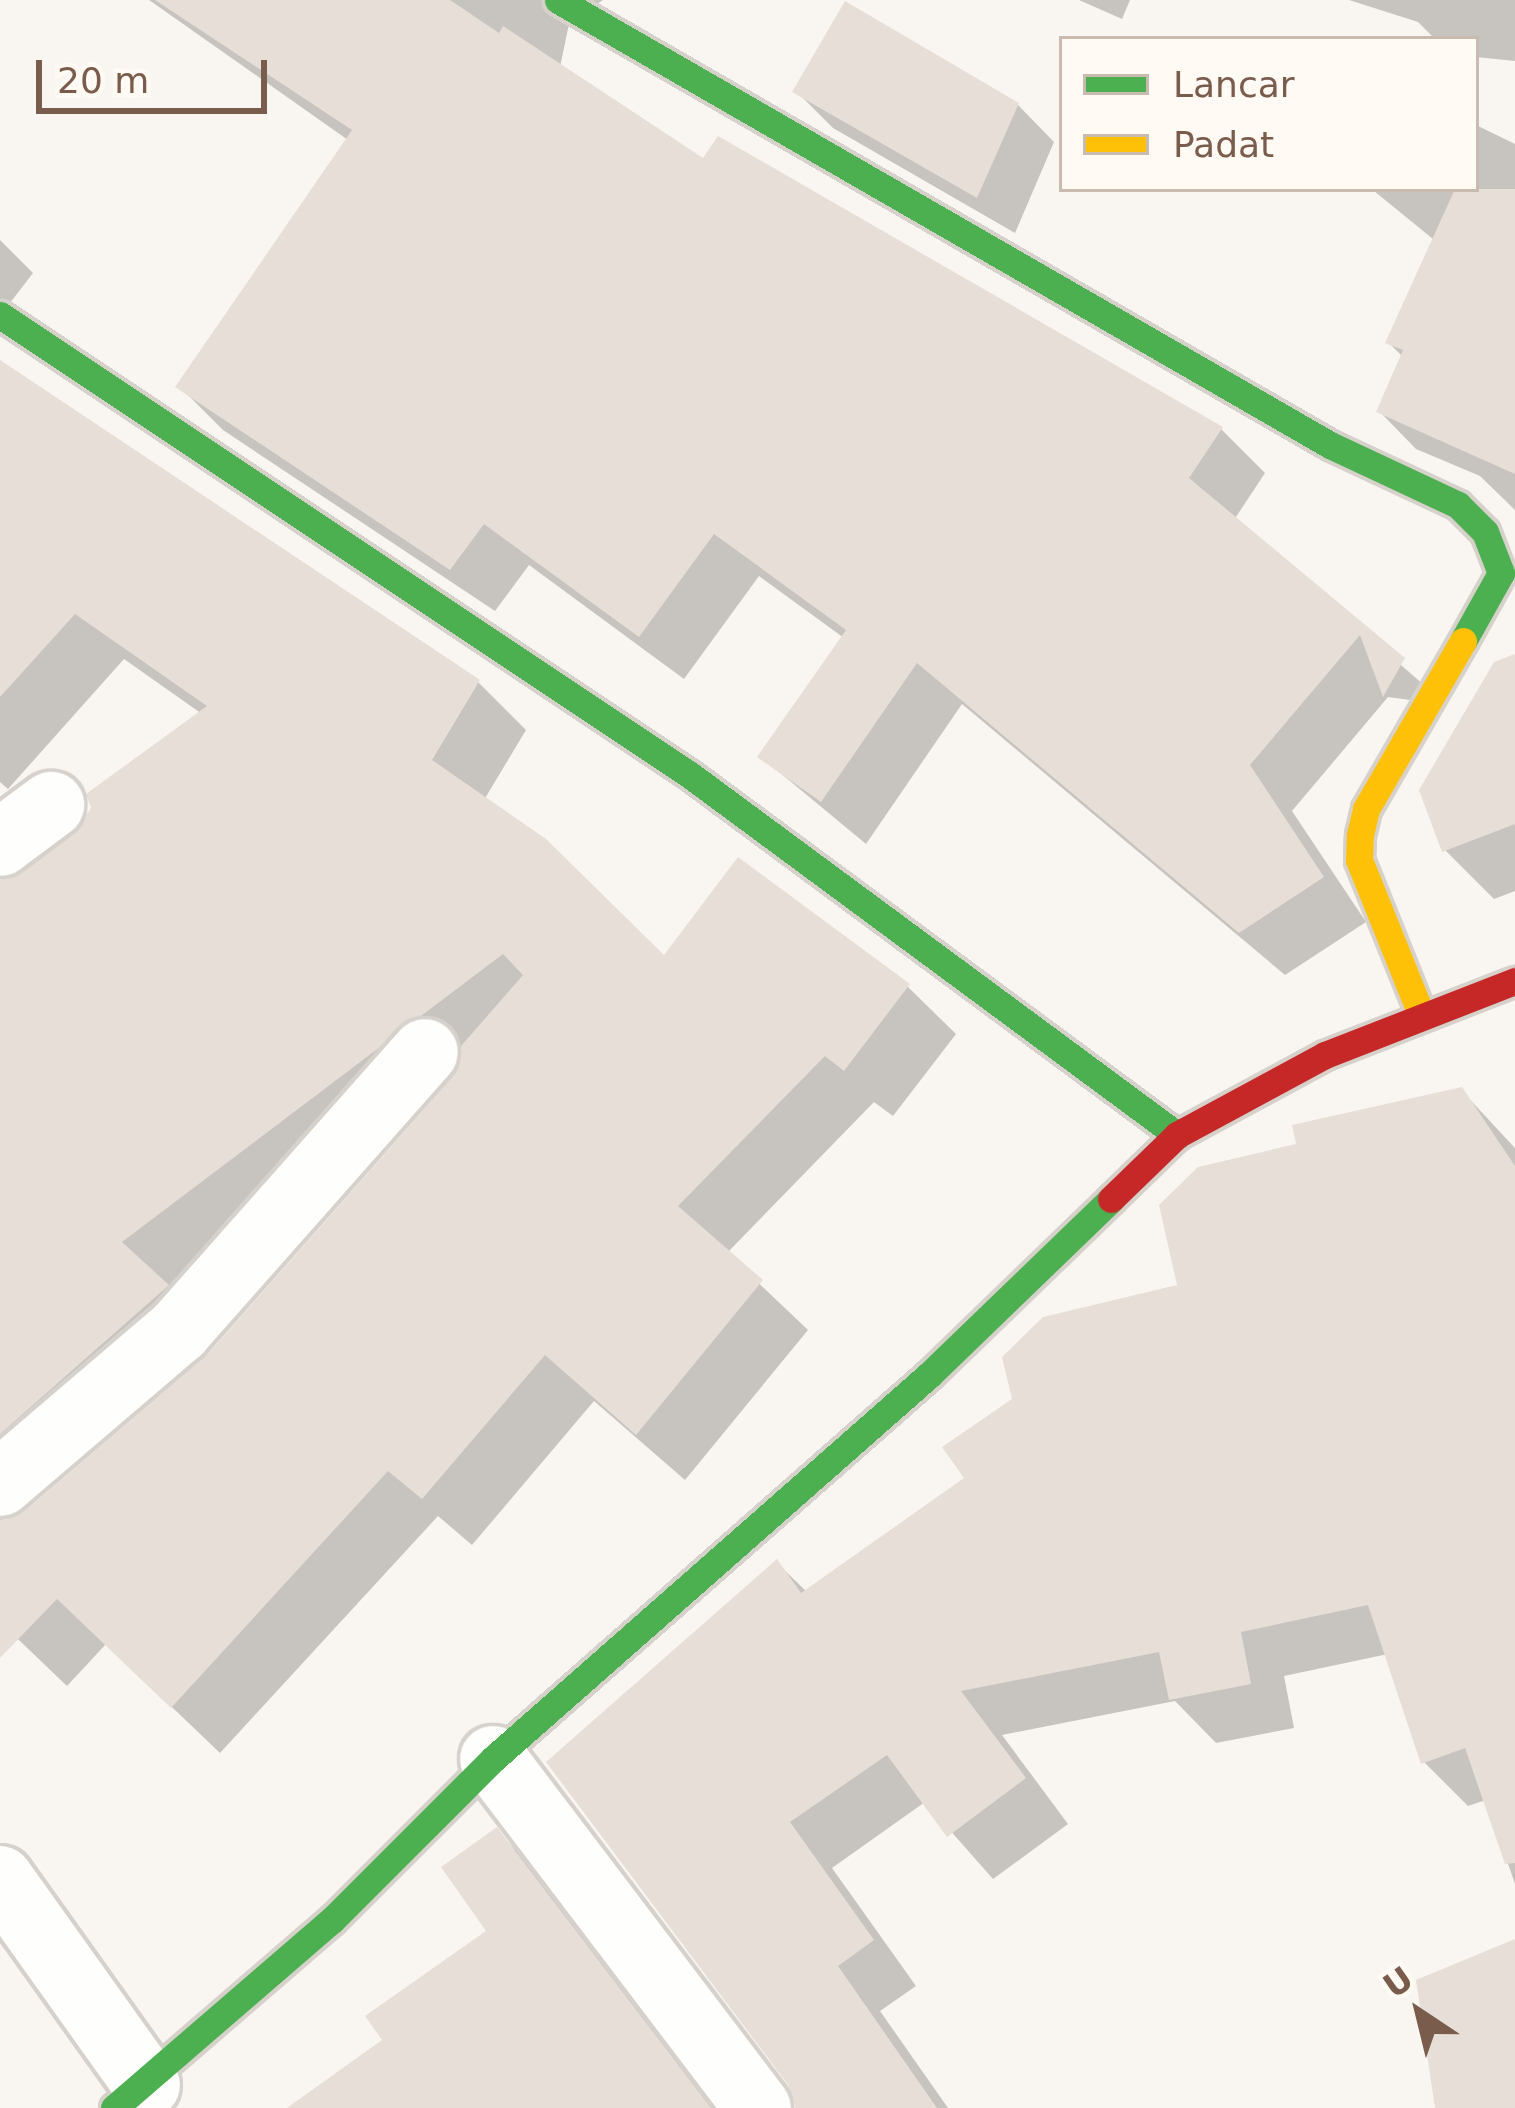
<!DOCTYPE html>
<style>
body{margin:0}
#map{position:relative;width:1515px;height:2108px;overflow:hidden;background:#f9f5f0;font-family:"DejaVu Sans",sans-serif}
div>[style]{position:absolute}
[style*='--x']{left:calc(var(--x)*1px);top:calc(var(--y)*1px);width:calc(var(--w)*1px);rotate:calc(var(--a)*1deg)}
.shadow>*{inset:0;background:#0003}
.building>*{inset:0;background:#e6ded7}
.roads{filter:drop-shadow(3px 0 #d7d1cb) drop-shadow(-3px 0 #d7d1cb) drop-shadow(0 3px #d7d1cb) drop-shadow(0 -3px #d7d1cb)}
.street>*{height:66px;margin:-33px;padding:0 33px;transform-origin:33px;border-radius:33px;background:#fefefd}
.fast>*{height:27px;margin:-13.5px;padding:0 13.5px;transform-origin:13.5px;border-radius:13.5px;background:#4caf50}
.slow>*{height:27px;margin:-13.5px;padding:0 13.5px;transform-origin:13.5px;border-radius:13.5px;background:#ffc107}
.jam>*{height:27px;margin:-13.5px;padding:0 13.5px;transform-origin:13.5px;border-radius:13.5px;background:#c62828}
span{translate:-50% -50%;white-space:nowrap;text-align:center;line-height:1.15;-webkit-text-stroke:9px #fffaf3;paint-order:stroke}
.legend{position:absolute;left:1059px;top:36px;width:420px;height:156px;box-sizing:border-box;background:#fffaf3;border:3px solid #cabbb1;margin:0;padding:15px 21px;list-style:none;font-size:36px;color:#7a5c4d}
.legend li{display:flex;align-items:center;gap:24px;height:60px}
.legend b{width:60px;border:3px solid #cabbb1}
.north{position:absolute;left:1359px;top:1952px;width:120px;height:120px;-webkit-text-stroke:9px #fffaf3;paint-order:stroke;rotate:325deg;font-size:33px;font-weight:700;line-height:48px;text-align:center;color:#7a5c4d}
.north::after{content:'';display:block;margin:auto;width:42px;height:54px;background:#7a5c4d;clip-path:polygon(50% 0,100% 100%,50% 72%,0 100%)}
.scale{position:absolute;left:36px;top:60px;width:231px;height:54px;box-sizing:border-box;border:6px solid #7a5c4d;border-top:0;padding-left:15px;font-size:36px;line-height:42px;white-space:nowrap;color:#7a5c4d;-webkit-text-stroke:9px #fffaf3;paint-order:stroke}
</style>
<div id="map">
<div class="shadow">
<i style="clip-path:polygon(149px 0,603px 0,569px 24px,560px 67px,704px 162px,1221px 429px,1265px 473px,1234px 520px,1447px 705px,1388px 697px,1292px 811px,1366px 922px,1285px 975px,962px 704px,866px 844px,761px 757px,844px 638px,759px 576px,684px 679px,529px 565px,495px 611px,223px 430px,179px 386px,348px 140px)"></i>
<i style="clip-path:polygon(1079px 0,1130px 0,1122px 19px)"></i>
<i style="clip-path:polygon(1349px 0,1515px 0,1515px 61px,1476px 57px,1476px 39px,1435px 39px,1418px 22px)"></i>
<i style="clip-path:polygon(796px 91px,1018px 105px,1054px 142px,1015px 233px,833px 128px)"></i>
<i style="clip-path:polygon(1476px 125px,1515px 144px,1515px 510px,1480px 476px,1416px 449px,1380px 412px,1403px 357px,1388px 342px,1433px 239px,1374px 191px,1476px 189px)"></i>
<i style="clip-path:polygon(0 240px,33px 273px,0 316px)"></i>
<i style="clip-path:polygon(evenodd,0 362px,478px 682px,526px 730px,484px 800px,665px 959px,739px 862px,908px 987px,956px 1034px,893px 1116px,874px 1102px,727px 1253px,808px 1330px,685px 1480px,594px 1401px,472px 1545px,438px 1516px,220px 1753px,106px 1644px,67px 1686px,0 1622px,0 881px,76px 837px,202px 714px,124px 659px,8px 789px,0 782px,0 362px,458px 1071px,205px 1361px,17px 1518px,22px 1503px,215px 1334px,170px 1290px,458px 1071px)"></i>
<i style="clip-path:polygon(1515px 657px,1515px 891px,1494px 899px,1445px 850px)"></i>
<i style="clip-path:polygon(1461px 1090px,1515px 1148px,1515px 1884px,1486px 1800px,1468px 1806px,1424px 1762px,1388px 1654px,1284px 1676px,1294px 1728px,1216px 1743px,1175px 1701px,1002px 1735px,1068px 1824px,993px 1879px,925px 1802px,832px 1868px,916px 1986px,880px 2011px,948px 2108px,797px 2108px,777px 1563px,807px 1592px,968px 1479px,1180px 1288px,1299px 1146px)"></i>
<i style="clip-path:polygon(497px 1831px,541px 1875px,718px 2108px,292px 2108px,386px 2041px,490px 1932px)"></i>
</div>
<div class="building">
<i style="clip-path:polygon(155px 0,450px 0,499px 33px,503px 26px,703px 158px,718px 136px,1223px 427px,1189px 478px,1405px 658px,1383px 697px,1360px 635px,1250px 765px,1324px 877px,1239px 933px,917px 663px,821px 802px,757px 757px,846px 630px,714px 534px,639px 637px,484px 524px,450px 570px,175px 387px,352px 130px)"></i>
<i style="clip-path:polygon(845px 1px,1019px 103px,977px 198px,792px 92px)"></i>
<i style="clip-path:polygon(1455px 189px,1515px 189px,1515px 474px,1376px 412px,1403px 350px,1385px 343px)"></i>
<i style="clip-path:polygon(0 360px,480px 680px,432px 760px,546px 839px,664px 955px,738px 857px,910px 984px,844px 1071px,825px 1056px,678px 1206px,763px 1280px,636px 1435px,545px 1355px,422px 1499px,388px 1471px,171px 1708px,57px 1599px,0 1658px,0 1520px,24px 1512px,207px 1355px,453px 1077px,461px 1046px,523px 975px,503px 954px,122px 1242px,169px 1285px,0 1434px,0 880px,73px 835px,91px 808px,86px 794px,207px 706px,75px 614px,0 697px)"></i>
<i style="clip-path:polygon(1515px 654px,1515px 824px,1442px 852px,1419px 790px,1494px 662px)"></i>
<i style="clip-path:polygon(1462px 1087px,1515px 1166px,1515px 1863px,1505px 1864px,1465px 1748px,1421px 1764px,1368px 1605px,1241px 1632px,1251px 1684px,1169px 1700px,1159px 1652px,961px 1691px,1026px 1778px,947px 1837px,887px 1755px,790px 1822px,874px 1940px,838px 1966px,937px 2108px,795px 2108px,788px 2085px,546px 1762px,777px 1559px,801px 1593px,964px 1478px,942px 1447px,1012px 1399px,1002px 1357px,1043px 1317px,1177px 1285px,1159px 1205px,1198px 1167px,1296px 1144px,1292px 1125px)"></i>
<i style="clip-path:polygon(497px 1827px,711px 2108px,287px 2108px,382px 2040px,365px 2016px,486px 1931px,441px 1867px)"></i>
<i style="clip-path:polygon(1515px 1939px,1515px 2108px,1435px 2108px,1416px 1980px)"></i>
</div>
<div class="roads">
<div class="street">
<i style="--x:0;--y:843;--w:64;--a:-36.7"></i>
<i style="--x:0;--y:1483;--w:235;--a:-40.5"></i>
<i style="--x:179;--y:1330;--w:371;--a:-48.5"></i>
<i style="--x:493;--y:1759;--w:438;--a:52.8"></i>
<i style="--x:0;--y:1879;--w:253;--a:54.5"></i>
</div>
<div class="fast">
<i style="--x:558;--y:0;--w:891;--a:29.96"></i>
<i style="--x:1330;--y:445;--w:141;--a:25.1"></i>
<i style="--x:1458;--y:505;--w:38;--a:45"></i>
<i style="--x:1485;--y:532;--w:44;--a:68.7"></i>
<i style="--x:1501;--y:573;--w:78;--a:119.2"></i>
<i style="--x:0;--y:315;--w:829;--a:33.69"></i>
<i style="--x:690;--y:775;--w:606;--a:36.47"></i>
<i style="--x:114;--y:2108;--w:288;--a:-40.8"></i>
<i style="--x:332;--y:1920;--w:228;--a:-45"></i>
<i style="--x:493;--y:1759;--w:581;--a:-41.37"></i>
<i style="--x:929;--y:1375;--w:253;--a:-44"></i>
</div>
<div class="slow">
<i style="--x:1421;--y:1014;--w:166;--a:-111.9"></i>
<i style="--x:1359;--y:860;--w:25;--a:-88"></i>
<i style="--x:1360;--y:835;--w:27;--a:-77"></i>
<i style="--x:1366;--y:809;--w:194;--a:-60"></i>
</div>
<div class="jam">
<i style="--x:1111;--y:1199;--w:92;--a:-44.1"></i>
<i style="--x:1177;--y:1135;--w:168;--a:-28.4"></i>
<i style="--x:1325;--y:1055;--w:204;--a:-21.3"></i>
</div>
</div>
<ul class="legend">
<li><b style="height:15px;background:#4caf50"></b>Lancar</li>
<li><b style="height:15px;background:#ffc107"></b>Padat</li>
</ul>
<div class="north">U</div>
<div class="scale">20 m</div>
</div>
